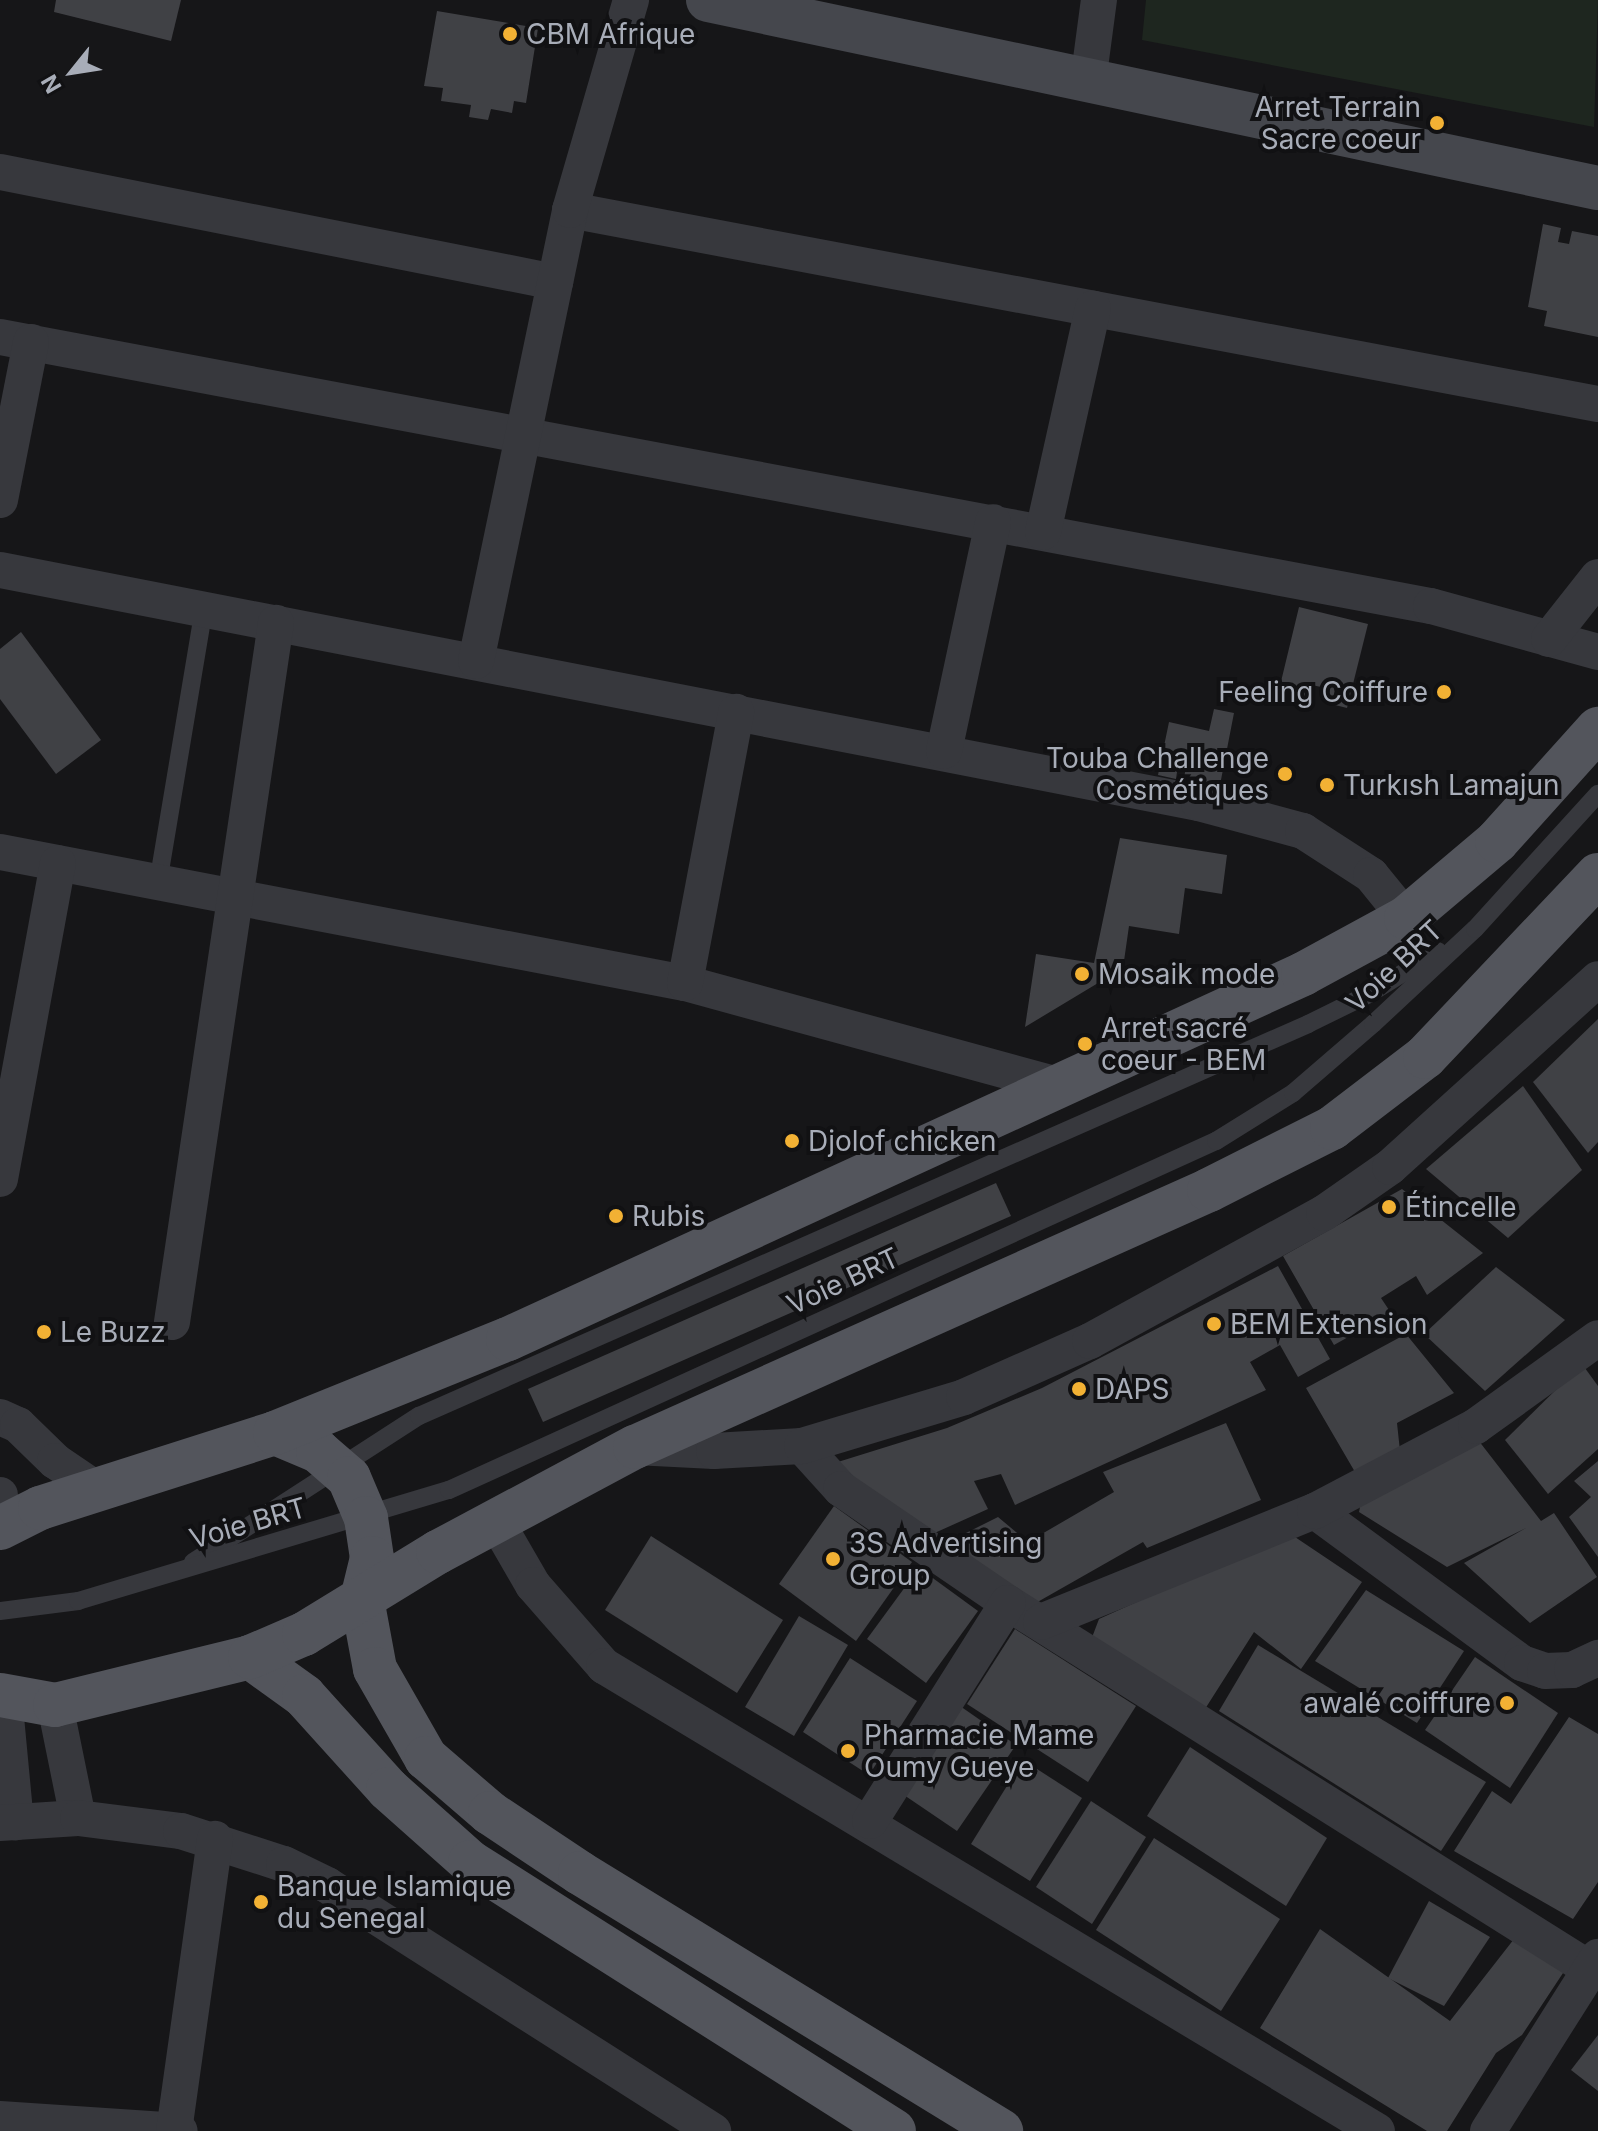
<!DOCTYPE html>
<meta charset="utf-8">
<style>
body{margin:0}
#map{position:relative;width:1598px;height:2131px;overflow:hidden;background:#161618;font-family:Inter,sans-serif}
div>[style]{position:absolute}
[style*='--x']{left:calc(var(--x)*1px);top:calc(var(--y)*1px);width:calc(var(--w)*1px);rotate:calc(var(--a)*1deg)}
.green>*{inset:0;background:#1e261f}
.building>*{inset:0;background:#404145}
.lane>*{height:18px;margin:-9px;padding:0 9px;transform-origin:9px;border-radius:9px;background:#37383d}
.street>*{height:36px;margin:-18px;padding:0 18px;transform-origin:18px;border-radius:18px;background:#37383d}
.secondary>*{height:44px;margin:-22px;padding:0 22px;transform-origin:22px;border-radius:22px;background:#45474d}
.primary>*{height:44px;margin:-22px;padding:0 22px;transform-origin:22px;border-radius:22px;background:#53555c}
.dots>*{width:22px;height:22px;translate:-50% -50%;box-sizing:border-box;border:4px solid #111113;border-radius:50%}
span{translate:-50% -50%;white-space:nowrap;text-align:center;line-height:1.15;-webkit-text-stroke:8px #111113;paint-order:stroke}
.poi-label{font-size:28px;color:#a8adb8}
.left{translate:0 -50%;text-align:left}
.right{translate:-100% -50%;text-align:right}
.street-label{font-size:28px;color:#a8adb8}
.north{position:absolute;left:32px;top:32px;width:80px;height:80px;-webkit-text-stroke:6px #111113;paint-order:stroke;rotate:240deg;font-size:22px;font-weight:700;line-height:32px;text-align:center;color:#a8adb8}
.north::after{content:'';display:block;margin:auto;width:28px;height:36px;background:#a8adb8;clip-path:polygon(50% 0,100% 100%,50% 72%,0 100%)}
</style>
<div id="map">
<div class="green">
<i style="clip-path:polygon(1146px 0,1598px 0,1594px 127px,1142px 40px)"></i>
</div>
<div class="building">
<i style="clip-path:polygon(56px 0,181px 0,171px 41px,54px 12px)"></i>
<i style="clip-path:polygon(437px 11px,538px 28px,526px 103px,514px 101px,512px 113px,491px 109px,488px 120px,469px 117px,471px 105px,441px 101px,443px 88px,424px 86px)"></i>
<i style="clip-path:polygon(1543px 224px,1561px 228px,1558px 242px,1569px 244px,1572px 231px,1598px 236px,1598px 337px,1544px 326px,1547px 311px,1528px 307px)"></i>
<i style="clip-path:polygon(1299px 607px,1368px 624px,1347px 708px,1327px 703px,1330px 689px,1312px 685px,1308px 701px,1278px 694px)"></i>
<i style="clip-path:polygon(21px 632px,101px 740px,56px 774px,0 699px,0 649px)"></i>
<i style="clip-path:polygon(1214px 709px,1234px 713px,1220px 785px,1184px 778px,1186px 767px,1178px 765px,1176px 779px,1158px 775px,1169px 722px,1209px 731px)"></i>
<i style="clip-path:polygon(1120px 838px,1227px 855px,1222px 894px,1185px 888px,1179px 934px,1129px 926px,1123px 968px,1025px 1027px,1036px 954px,1094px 963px)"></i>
<i style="clip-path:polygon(1598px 1019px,1598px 1142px,1588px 1153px,1533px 1082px)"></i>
<i style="clip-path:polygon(1523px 1086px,1582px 1170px,1508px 1238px,1426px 1169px)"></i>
<i style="clip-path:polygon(996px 1183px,1011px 1216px,543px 1422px,528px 1389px)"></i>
<i style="clip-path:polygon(1402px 1189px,1483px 1253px,1427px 1295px,1416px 1276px,1381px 1298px,1391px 1313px,1334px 1345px,1283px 1256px)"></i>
<i style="clip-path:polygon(1278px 1266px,1330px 1359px,1298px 1377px,1280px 1345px,1250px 1362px,1266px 1390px,1015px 1505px,1001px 1474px,974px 1481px,988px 1509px,919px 1540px,825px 1466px,947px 1428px,1042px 1388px)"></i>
<i style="clip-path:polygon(1496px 1267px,1565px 1320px,1485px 1391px,1424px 1334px)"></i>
<i style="clip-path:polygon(1406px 1334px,1454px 1393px,1397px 1423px,1400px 1451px,1355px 1472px,1306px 1388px)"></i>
<i style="clip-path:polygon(1582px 1364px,1598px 1386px,1598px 1449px,1548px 1494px,1505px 1440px)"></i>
<i style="clip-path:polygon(1226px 1423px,1261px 1500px,1147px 1548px,1143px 1542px,1027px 1608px,932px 1550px,998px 1517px,1028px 1542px,1114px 1492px,1103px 1472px)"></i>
<i style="clip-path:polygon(1475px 1436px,1541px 1521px,1554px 1513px,1597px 1577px,1530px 1623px,1464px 1563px,1526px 1528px,1447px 1567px,1359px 1512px,1364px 1488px)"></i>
<i style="clip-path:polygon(1598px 1461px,1598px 1557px,1569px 1517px,1591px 1497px,1574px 1481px)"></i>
<i style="clip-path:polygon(834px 1506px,912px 1562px,856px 1641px,779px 1584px)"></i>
<i style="clip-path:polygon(1289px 1533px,1362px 1582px,1301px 1669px,1254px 1632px,1205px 1709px,1088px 1648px,1099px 1619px)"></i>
<i style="clip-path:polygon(651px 1536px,783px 1620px,737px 1693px,605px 1610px)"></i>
<i style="clip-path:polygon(919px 1568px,978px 1611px,926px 1683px,867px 1639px)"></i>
<i style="clip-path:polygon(1366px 1590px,1464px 1651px,1417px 1723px,1315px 1661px)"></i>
<i style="clip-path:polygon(799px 1616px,848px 1645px,794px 1736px,745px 1707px)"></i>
<i style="clip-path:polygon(1015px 1629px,1136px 1706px,1088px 1782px,967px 1704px)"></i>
<i style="clip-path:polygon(1258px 1645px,1486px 1782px,1441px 1851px,1219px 1711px)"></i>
<i style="clip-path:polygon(1475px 1657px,1558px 1713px,1510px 1788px,1425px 1730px)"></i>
<i style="clip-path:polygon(850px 1658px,917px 1701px,869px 1775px,803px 1732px)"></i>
<i style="clip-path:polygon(960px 1706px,1016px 1745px,957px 1831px,901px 1793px)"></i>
<i style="clip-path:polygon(1569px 1717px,1598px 1734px,1598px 1882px,1573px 1919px,1454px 1851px,1492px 1791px,1511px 1804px)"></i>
<i style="clip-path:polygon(1190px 1747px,1327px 1838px,1286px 1906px,1147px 1816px)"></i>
<i style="clip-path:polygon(1023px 1760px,1082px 1798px,1030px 1881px,971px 1844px)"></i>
<i style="clip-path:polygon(1091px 1801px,1146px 1837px,1092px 1924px,1036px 1887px)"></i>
<i style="clip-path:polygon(1154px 1838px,1280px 1919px,1221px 2011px,1096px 1930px)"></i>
<i style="clip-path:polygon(1429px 1901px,1490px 1937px,1444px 2006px,1388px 1978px)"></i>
<i style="clip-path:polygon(1320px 1929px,1450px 2021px,1514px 1939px,1565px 1970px,1522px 2035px,1496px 2053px,1447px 2131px,1427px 2131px,1260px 2028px)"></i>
<i style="clip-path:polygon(1598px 2035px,1598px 2091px,1571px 2070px)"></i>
</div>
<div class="lane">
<i style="--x:158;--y:883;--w:278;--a:-80.5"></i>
<i style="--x:193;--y:1562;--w:269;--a:-32.9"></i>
<i style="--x:419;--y:1416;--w:972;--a:-23.79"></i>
<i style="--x:1308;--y:1024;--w:70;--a:-26.2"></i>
<i style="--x:1371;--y:993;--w:79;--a:-32.1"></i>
<i style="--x:0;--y:1611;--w:79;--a:-7.3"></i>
<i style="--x:78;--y:1601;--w:387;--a:-16.7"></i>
<i style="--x:449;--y:1490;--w:843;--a:-24.47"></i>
<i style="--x:1216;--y:1141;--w:91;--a:-31.9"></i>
<i style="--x:1293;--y:1093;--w:106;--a:-40.8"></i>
<i style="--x:1373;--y:1024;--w:139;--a:-43"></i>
<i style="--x:1475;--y:929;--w:183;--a:-47.7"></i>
</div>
<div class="street">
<i style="--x:1088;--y:82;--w:83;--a:-82.4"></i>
<i style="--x:0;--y:172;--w:566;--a:11.21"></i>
<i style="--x:570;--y:210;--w:1046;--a:10.69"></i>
<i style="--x:0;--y:337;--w:1456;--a:10.65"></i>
<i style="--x:1431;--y:606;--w:173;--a:15.4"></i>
<i style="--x:0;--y:500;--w:161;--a:-78.9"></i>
<i style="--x:1043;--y:532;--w:229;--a:-77.4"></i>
<i style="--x:0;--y:570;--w:1221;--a:11"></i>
<i style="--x:1199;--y:803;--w:108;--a:15.1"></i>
<i style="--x:1303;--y:831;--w:81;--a:32.9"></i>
<i style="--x:1371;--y:875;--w:55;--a:50.9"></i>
<i style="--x:1549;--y:639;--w:79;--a:-51.7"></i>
<i style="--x:476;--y:661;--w:461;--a:-78.2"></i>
<i style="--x:570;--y:210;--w:219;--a:-73.8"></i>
<i style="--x:944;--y:751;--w:234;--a:-77.9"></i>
<i style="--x:0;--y:852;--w:697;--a:10.83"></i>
<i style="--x:685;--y:983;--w:384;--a:15.3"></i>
<i style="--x:685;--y:983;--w:276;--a:-79.3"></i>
<i style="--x:0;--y:1179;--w:321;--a:-79.6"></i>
<i style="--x:172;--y:1322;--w:707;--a:-81.54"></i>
<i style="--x:0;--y:1417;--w:20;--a:24"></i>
<i style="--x:18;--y:1425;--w:52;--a:44.2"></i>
<i style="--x:55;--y:1461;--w:50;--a:34.3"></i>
<i style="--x:802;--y:1446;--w:58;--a:47.8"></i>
<i style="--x:841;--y:1489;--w:202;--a:34.3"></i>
<i style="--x:1008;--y:1603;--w:688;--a:32.16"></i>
<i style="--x:635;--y:1447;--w:79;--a:2.9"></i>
<i style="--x:714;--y:1451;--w:88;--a:-3.3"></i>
<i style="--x:802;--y:1446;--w:169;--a:-16.8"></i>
<i style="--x:964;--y:1397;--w:138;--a:-24"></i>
<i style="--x:1090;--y:1341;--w:267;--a:-28.7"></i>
<i style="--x:1324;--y:1213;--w:80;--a:-34.9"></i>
<i style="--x:1390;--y:1167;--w:280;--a:-42.1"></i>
<i style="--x:0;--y:1495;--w:2;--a:90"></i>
<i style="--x:1315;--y:1511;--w:257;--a:36.3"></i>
<i style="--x:1522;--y:1663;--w:24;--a:19"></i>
<i style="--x:1545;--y:1671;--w:27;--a:-2"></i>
<i style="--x:1572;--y:1670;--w:29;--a:-25"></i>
<i style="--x:496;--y:1521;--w:74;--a:60"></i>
<i style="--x:533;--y:1585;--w:108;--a:48.8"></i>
<i style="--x:604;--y:1666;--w:902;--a:31.03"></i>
<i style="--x:1041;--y:1622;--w:296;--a:-22.1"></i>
<i style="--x:1315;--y:1511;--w:182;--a:-27.8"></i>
<i style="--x:1476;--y:1426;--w:150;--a:-35.8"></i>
<i style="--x:4;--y:1696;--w:127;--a:84.6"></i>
<i style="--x:55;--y:1705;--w:115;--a:78.5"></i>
<i style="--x:870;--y:1821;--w:258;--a:-57.7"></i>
<i style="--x:0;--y:1823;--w:78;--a:-3.7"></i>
<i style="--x:78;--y:1818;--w:104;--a:7.2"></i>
<i style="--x:181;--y:1831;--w:108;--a:17.8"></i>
<i style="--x:284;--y:1864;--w:48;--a:26"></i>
<i style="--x:327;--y:1885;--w:458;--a:32.5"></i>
<i style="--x:0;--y:2119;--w:180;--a:3.8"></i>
<i style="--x:174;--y:2131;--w:295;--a:-82"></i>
<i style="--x:1488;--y:2131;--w:206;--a:-57.7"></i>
</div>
<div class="secondary">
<i style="--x:708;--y:0;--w:910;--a:11.93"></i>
</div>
<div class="primary">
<i style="--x:275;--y:1433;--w:47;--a:22.7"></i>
<i style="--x:318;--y:1451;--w:41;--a:41.1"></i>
<i style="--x:349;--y:1478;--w:43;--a:67"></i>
<i style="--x:366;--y:1518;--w:40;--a:81.5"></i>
<i style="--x:372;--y:1558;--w:42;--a:103.7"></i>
<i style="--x:362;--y:1599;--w:71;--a:79.5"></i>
<i style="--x:375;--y:1669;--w:103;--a:60.2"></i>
<i style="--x:426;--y:1758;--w:84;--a:40.7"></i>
<i style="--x:490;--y:1813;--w:108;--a:33.7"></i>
<i style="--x:580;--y:1873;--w:494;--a:31.5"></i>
<i style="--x:0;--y:1528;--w:45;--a:-26.6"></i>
<i style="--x:40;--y:1508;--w:247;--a:-17.7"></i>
<i style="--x:275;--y:1433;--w:251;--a:-22"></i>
<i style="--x:508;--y:1339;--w:875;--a:-24.66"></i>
<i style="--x:1303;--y:974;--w:117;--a:-28.5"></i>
<i style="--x:1406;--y:918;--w:119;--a:-40.2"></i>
<i style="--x:1497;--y:841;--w:151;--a:-48"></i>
<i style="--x:250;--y:1657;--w:67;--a:35.8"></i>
<i style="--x:304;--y:1696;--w:125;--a:47.9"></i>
<i style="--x:388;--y:1789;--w:110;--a:41.7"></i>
<i style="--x:470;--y:1862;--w:502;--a:32.39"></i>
<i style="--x:0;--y:1695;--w:56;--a:10.3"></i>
<i style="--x:55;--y:1705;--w:201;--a:-13.8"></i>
<i style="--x:250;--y:1657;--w:59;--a:-23.1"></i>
<i style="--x:304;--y:1634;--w:157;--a:-31.5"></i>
<i style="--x:438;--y:1552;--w:223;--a:-28.1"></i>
<i style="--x:635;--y:1447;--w:629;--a:-24.12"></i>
<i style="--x:1209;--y:1190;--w:138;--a:-26.8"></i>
<i style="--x:1332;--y:1128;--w:117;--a:-37.4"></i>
<i style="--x:1425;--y:1057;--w:251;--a:-46.5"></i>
</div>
<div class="dots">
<i style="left:510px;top:34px;background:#f2b134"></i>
<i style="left:1437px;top:123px;background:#f2b134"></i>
<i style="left:1444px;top:692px;background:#f2b134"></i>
<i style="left:1285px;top:774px;background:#f2b134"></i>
<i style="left:1327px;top:785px;background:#f2b134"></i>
<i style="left:1082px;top:974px;background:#f2b134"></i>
<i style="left:1085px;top:1044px;background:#f2b134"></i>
<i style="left:792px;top:1141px;background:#f2b134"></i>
<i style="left:1389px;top:1207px;background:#f2b134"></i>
<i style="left:616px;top:1216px;background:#f2b134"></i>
<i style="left:1214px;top:1324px;background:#f2b134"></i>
<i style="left:44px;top:1332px;background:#f2b134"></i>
<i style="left:1079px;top:1389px;background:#f2b134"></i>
<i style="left:833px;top:1559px;background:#f2b134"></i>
<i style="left:1507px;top:1703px;background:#f2b134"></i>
<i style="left:848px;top:1751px;background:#f2b134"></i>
<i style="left:261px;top:1902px;background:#f2b134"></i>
</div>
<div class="poi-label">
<span class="left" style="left:526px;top:34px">CBM Afrique</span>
<span class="right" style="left:1421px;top:123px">Arret Terrain<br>Sacre coeur</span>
<span class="right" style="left:1428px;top:692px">Feeling Coiffure</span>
<span class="right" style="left:1269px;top:774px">Touba Challenge<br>Cosmétiques</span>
<span class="left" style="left:1343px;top:785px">Turkısh Lamajun</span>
<span class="left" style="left:1098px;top:974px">Mosaik mode</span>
<span class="left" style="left:1101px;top:1044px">Arret sacré<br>coeur - BEM</span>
<span class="left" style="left:808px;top:1141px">Djolof chicken</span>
<span class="left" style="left:1405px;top:1207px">Étincelle</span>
<span class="left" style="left:632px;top:1216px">Rubis</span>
<span class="left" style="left:1230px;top:1324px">BEM Extension</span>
<span class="left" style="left:60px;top:1332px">Le Buzz</span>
<span class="left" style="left:1095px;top:1389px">DAPS</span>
<span class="left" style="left:849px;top:1559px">3S Advertising<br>Group</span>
<span class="right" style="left:1491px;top:1703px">awalé coiffure</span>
<span class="left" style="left:864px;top:1751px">Pharmacie Mame<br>Oumy Gueye</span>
<span class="left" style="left:277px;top:1902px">Banque Islamique<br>du Senegal</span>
</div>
<div class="street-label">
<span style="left:1394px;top:966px;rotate:-43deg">Voie BRT</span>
<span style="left:843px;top:1281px;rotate:-25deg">Voie BRT</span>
<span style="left:248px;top:1523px;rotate:-16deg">Voie BRT</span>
</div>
<div class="north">N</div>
</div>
